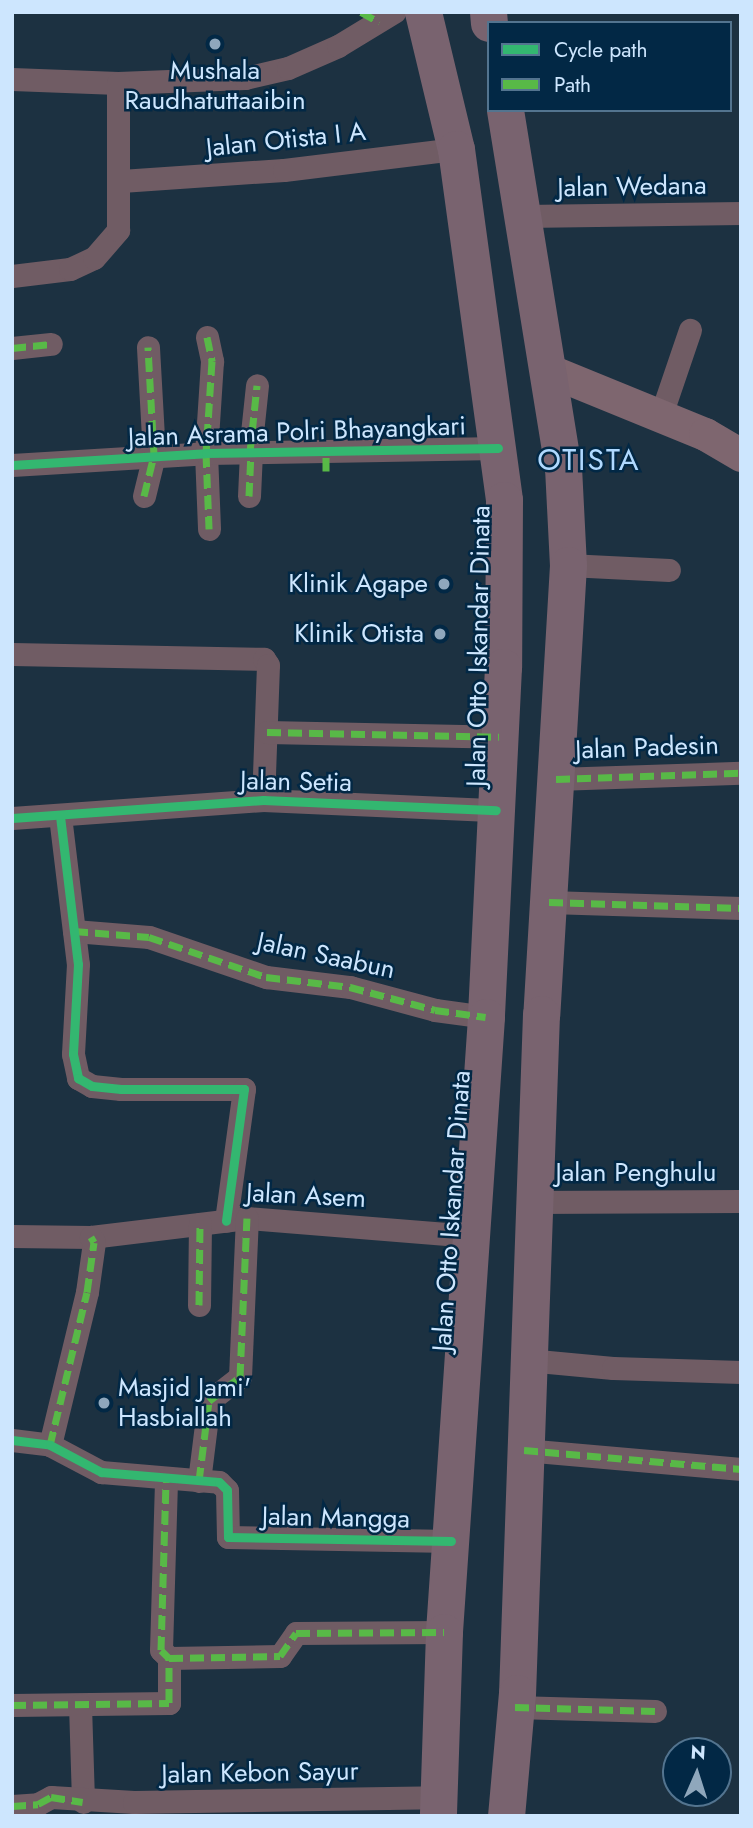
<!DOCTYPE html>
<style>
body{margin:0}
#map{position:relative;width:753px;height:1828px;overflow:hidden;background:#1c3141;font-family:Jost,sans-serif}
div>[style]{position:absolute}
[style*='--x']{left:calc(var(--x)*1px);top:calc(var(--y)*1px);width:calc(var(--w)*1px);rotate:calc(var(--a)*1deg)}
.street>*{height:23px;margin:-11.5px;padding:0 11.5px;transform-origin:11.5px;border-radius:11.5px;background:#705c64}
.secondary>*{height:33px;margin:-16.5px;padding:0 16.5px;transform-origin:16.5px;border-radius:16.5px;background:#7e666f}
.primary>*{height:37px;margin:-18.5px;padding:0 18.5px;transform-origin:18.5px;border-radius:18.5px;background:#79636f}
.quiet>*{height:7px;margin-top:-3.5px;transform-origin:0;background:repeating-linear-gradient(90deg,#58b947 0 14px,transparent 0 21px)}
.cycleway>*{height:9px;margin:-4.5px;padding:0 4.5px;transform-origin:4.5px;border-radius:4.5px;background:#33b770}
.dots>*{width:19px;height:19px;translate:-50% -50%;box-sizing:border-box;border:4px solid #022845;border-radius:50%}
span{translate:-50% -50%;white-space:nowrap;text-align:center;line-height:1.15;-webkit-text-stroke:5px #022845;paint-order:stroke}
.poi-label{font-size:26px;color:#cde6fe}
.right{translate:-100% -50%;text-align:right}
.left{translate:0 -50%;text-align:left}
.street-label{font-size:26px;color:#cde6fe}
.quarter-label{font-size:30px;color:#b0d9ff;letter-spacing:2px}
.frame{position:absolute;inset:0;border:14px solid #cde6fe;pointer-events:none}
.legend{position:absolute;left:487px;top:21px;width:245px;height:91px;box-sizing:border-box;background:#022845;border:2px solid #53748f;margin:0;padding:9px 12px;list-style:none;font-size:21px;color:#cde6fe}
.legend li{display:flex;align-items:center;gap:14px;height:35px}
.legend b{width:35px;border:2px solid #53748f}
.north{position:absolute;left:662px;top:1737px;width:70px;height:70px;box-sizing:border-box;background:#022845;border:2px solid #53748f;border-radius:50%;rotate:3deg;font-size:19px;font-weight:700;line-height:28px;text-align:center;color:#cde6fe}
.north::after{content:'';display:block;margin:auto;width:24px;height:32px;background:#8fa7bc;clip-path:polygon(50% 0,100% 100%,50% 72%,0 100%)}
</style>
<div id="map">
<div class="street">
<i style="--x:12;--y:79;--w:106;--a:2.2"></i>
<i style="--x:118;--y:83;--w:127;--a:-2.3"></i>
<i style="--x:245;--y:78;--w:44;--a:-13.1"></i>
<i style="--x:288;--y:68;--w:55;--a:-23.7"></i>
<i style="--x:338;--y:46;--w:66;--a:-31.3"></i>
<i style="--x:121;--y:181;--w:163;--a:-3.9"></i>
<i style="--x:284;--y:170;--w:173;--a:-7"></i>
<i style="--x:524;--y:216;--w:217;--a:-0.8"></i>
<i style="--x:12;--y:276;--w:58;--a:-6.9"></i>
<i style="--x:70;--y:269;--w:26;--a:-25"></i>
<i style="--x:94;--y:258;--w:37;--a:-49"></i>
<i style="--x:118;--y:230;--w:147;--a:-90"></i>
<i style="--x:207;--y:337;--w:25;--a:78"></i>
<i style="--x:212;--y:361;--w:92;--a:93.7"></i>
<i style="--x:206;--y:453;--w:76;--a:87.7"></i>
<i style="--x:12;--y:348;--w:39;--a:-6"></i>
<i style="--x:661;--y:415;--w:90;--a:-71.2"></i>
<i style="--x:250;--y:452;--w:67;--a:-84"></i>
<i style="--x:12;--y:465;--w:194;--a:-3.5"></i>
<i style="--x:206;--y:453;--w:292;--a:-1"></i>
<i style="--x:144;--y:496;--w:42;--a:-76.3"></i>
<i style="--x:154;--y:455;--w:108;--a:-93.2"></i>
<i style="--x:249;--y:496;--w:44;--a:-87.4"></i>
<i style="--x:568;--y:565;--w:101;--a:2.8"></i>
<i style="--x:12;--y:654;--w:252;--a:1.1"></i>
<i style="--x:264;--y:659;--w:7;--a:56"></i>
<i style="--x:268;--y:665;--w:135;--a:92.1"></i>
<i style="--x:267;--y:732;--w:232;--a:1.2"></i>
<i style="--x:556;--y:779;--w:185;--a:-1.9"></i>
<i style="--x:60;--y:816;--w:149;--a:83.1"></i>
<i style="--x:78;--y:964;--w:90;--a:93.2"></i>
<i style="--x:73;--y:1054;--w:25;--a:78"></i>
<i style="--x:78;--y:1078;--w:16;--a:30"></i>
<i style="--x:92;--y:1086;--w:29;--a:6"></i>
<i style="--x:121;--y:1089;--w:123;--a:0"></i>
<i style="--x:244;--y:1089;--w:133;--a:97.8"></i>
<i style="--x:12;--y:818;--w:252;--a:-4.1"></i>
<i style="--x:263;--y:800;--w:233;--a:2.5"></i>
<i style="--x:549;--y:902;--w:192;--a:1.8"></i>
<i style="--x:74;--y:931;--w:75;--a:4.6"></i>
<i style="--x:149;--y:937;--w:124;--a:18.9"></i>
<i style="--x:266;--y:977;--w:85;--a:6.8"></i>
<i style="--x:350;--y:987;--w:88;--a:15.1"></i>
<i style="--x:435;--y:1010;--w:51;--a:7.8"></i>
<i style="--x:532;--y:1202;--w:209;--a:-0.3"></i>
<i style="--x:12;--y:1236;--w:79;--a:0.7"></i>
<i style="--x:91;--y:1237;--w:157;--a:-6.9"></i>
<i style="--x:247;--y:1218;--w:225;--a:4.6"></i>
<i style="--x:199;--y:1305;--w:81;--a:-89.3"></i>
<i style="--x:527;--y:1360;--w:86;--a:5.3"></i>
<i style="--x:613;--y:1368;--w:128;--a:1.8"></i>
<i style="--x:12;--y:1440;--w:38;--a:7"></i>
<i style="--x:50;--y:1445;--w:58;--a:27.9"></i>
<i style="--x:101;--y:1472;--w:118;--a:4.8"></i>
<i style="--x:219;--y:1482;--w:11;--a:45"></i>
<i style="--x:227;--y:1490;--w:47;--a:88.8"></i>
<i style="--x:228;--y:1537;--w:223;--a:1"></i>
<i style="--x:50;--y:1445;--w:157;--a:-76.4"></i>
<i style="--x:87;--y:1292;--w:50;--a:-82"></i>
<i style="--x:94;--y:1242;--w:6;--a:-121"></i>
<i style="--x:524;--y:1450;--w:218;--a:5"></i>
<i style="--x:199;--y:1481;--w:81;--a:-82.9"></i>
<i style="--x:209;--y:1401;--w:39;--a:-38"></i>
<i style="--x:240;--y:1377;--w:159;--a:-87.5"></i>
<i style="--x:169;--y:1658;--w:111;--a:-1"></i>
<i style="--x:280;--y:1656;--w:28;--a:-55"></i>
<i style="--x:296;--y:1633;--w:148;--a:-0.4"></i>
<i style="--x:12;--y:1705;--w:157;--a:-0.7"></i>
<i style="--x:169;--y:1703;--w:45;--a:-90"></i>
<i style="--x:169;--y:1658;--w:11;--a:-135"></i>
<i style="--x:161;--y:1650;--w:171;--a:-88.3"></i>
<i style="--x:80;--y:1705;--w:97;--a:88.2"></i>
<i style="--x:515;--y:1707;--w:140;--a:1.6"></i>
<i style="--x:12;--y:1806;--w:26;--a:-4"></i>
<i style="--x:38;--y:1804;--w:15;--a:-28"></i>
<i style="--x:51;--y:1797;--w:83;--a:3.4"></i>
<i style="--x:134;--y:1802;--w:304;--a:-0.9"></i>
</div>
<div class="secondary">
<i style="--x:548;--y:370;--w:170;--a:22.2"></i>
<i style="--x:705;--y:434;--w:42;--a:30.3"></i>
</div>
<div class="primary">
<i style="--x:423;--y:12;--w:141;--a:76.5"></i>
<i style="--x:456;--y:149;--w:354;--a:82.2"></i>
<i style="--x:504;--y:500;--w:167;--a:90.3"></i>
<i style="--x:503;--y:667;--w:350;--a:92.8"></i>
<i style="--x:486;--y:1017;--w:616;--a:93.91"></i>
<i style="--x:444;--y:1632;--w:184;--a:91.9"></i>
<i style="--x:488;--y:12;--w:11;--a:85"></i>
<i style="--x:505;--y:110;--w:362;--a:80.8"></i>
<i style="--x:563;--y:467;--w:98;--a:87.1"></i>
<i style="--x:568;--y:565;--w:450;--a:93.4"></i>
<i style="--x:541;--y:1014;--w:679;--a:92.02"></i>
<i style="--x:517;--y:1693;--w:123;--a:95.1"></i>
</div>
<div class="quiet">
<i style="--x:361;--y:12;--w:21;--a:29"></i>
<i style="--x:207;--y:337;--w:25;--a:78"></i>
<i style="--x:212;--y:361;--w:92;--a:93.7"></i>
<i style="--x:206;--y:453;--w:76;--a:87.7"></i>
<i style="--x:12;--y:348;--w:39;--a:-6"></i>
<i style="--x:250;--y:452;--w:67;--a:-84"></i>
<i style="--x:326;--y:471;--w:19;--a:-90"></i>
<i style="--x:144;--y:496;--w:42;--a:-76.3"></i>
<i style="--x:154;--y:455;--w:108;--a:-93.2"></i>
<i style="--x:249;--y:496;--w:44;--a:-87.4"></i>
<i style="--x:267;--y:732;--w:232;--a:1.2"></i>
<i style="--x:556;--y:779;--w:185;--a:-1.9"></i>
<i style="--x:549;--y:902;--w:192;--a:1.8"></i>
<i style="--x:74;--y:931;--w:75;--a:4.6"></i>
<i style="--x:149;--y:937;--w:124;--a:18.9"></i>
<i style="--x:266;--y:977;--w:85;--a:6.8"></i>
<i style="--x:350;--y:987;--w:88;--a:15.1"></i>
<i style="--x:435;--y:1010;--w:51;--a:7.8"></i>
<i style="--x:199;--y:1305;--w:81;--a:-89.3"></i>
<i style="--x:50;--y:1445;--w:157;--a:-76.4"></i>
<i style="--x:87;--y:1292;--w:50;--a:-82"></i>
<i style="--x:94;--y:1242;--w:6;--a:-121"></i>
<i style="--x:524;--y:1450;--w:218;--a:5"></i>
<i style="--x:199;--y:1481;--w:81;--a:-82.9"></i>
<i style="--x:209;--y:1401;--w:39;--a:-38"></i>
<i style="--x:240;--y:1377;--w:159;--a:-87.5"></i>
<i style="--x:169;--y:1658;--w:111;--a:-1"></i>
<i style="--x:280;--y:1656;--w:28;--a:-55"></i>
<i style="--x:296;--y:1633;--w:148;--a:-0.4"></i>
<i style="--x:12;--y:1705;--w:157;--a:-0.7"></i>
<i style="--x:169;--y:1703;--w:45;--a:-90"></i>
<i style="--x:169;--y:1658;--w:11;--a:-135"></i>
<i style="--x:161;--y:1650;--w:171;--a:-88.3"></i>
<i style="--x:515;--y:1707;--w:140;--a:1.6"></i>
<i style="--x:12;--y:1806;--w:26;--a:-4"></i>
<i style="--x:38;--y:1804;--w:15;--a:-28"></i>
<i style="--x:51;--y:1797;--w:32;--a:9"></i>
</div>
<div class="cycleway">
<i style="--x:12;--y:465;--w:194;--a:-3.5"></i>
<i style="--x:206;--y:453;--w:292;--a:-1"></i>
<i style="--x:60;--y:816;--w:149;--a:83.1"></i>
<i style="--x:78;--y:964;--w:90;--a:93.2"></i>
<i style="--x:73;--y:1054;--w:25;--a:78"></i>
<i style="--x:78;--y:1078;--w:16;--a:30"></i>
<i style="--x:92;--y:1086;--w:29;--a:6"></i>
<i style="--x:121;--y:1089;--w:123;--a:0"></i>
<i style="--x:244;--y:1089;--w:133;--a:97.8"></i>
<i style="--x:12;--y:818;--w:252;--a:-4.1"></i>
<i style="--x:263;--y:800;--w:233;--a:2.5"></i>
<i style="--x:12;--y:1440;--w:38;--a:7"></i>
<i style="--x:50;--y:1445;--w:58;--a:27.9"></i>
<i style="--x:101;--y:1472;--w:118;--a:4.8"></i>
<i style="--x:219;--y:1482;--w:11;--a:45"></i>
<i style="--x:227;--y:1490;--w:47;--a:88.8"></i>
<i style="--x:228;--y:1537;--w:223;--a:1"></i>
</div>
<div class="dots">
<i style="left:215px;top:44px;background:#8fa7bc"></i>
<i style="left:444px;top:584px;background:#8fa7bc"></i>
<i style="left:440px;top:634px;background:#8fa7bc"></i>
<i style="left:104px;top:1403px;background:#8fa7bc"></i>
</div>
<div class="poi-label">
<span style="left:215px;top:86px">Mushala<br>Raudhatuttaaibin</span>
<span class="right" style="left:428px;top:584px">Klinik Agape</span>
<span class="right" style="left:424px;top:634px">Klinik Otista</span>
<span class="left" style="left:118px;top:1403px">Masjid Jami'<br>Hasbiallah</span>
</div>
<div class="street-label">
<span style="left:286px;top:140px;rotate:-6deg">Jalan Otista I A</span>
<span style="left:632px;top:187px;rotate:-1deg">Jalan Wedana</span>
<span style="left:297px;top:432px;rotate:-2deg">Jalan Asrama Polri Bhayangkari</span>
<span style="left:479px;top:646px;rotate:-89deg">Jalan Otto Iskandar Dinata</span>
<span style="left:647px;top:748px;rotate:-2deg">Jalan Padesin</span>
<span style="left:296px;top:782px;rotate:1deg">Jalan Setia</span>
<span style="left:326px;top:956px;rotate:12deg">Jalan Saabun</span>
<span style="left:636px;top:1173px">Jalan Penghulu</span>
<span style="left:306px;top:1196px;rotate:3deg">Jalan Asem</span>
<span style="left:452px;top:1211px;rotate:-86deg">Jalan Otto Iskandar Dinata</span>
<span style="left:336px;top:1518px;rotate:1deg">Jalan Mangga</span>
<span style="left:260px;top:1773px;rotate:-1deg">Jalan Kebon Sayur</span>
</div>
<div class="quarter-label">
<span style="left:589px;top:460px">OTISTA</span>
</div>
<div class="frame"></div>
<ul class="legend">
<li><b style="height:9px;background:#33b770"></b>Cycle path</li>
<li><b style="height:9px;background:#58b947"></b>Path</li>
</ul>
<div class="north">N</div>
</div>
